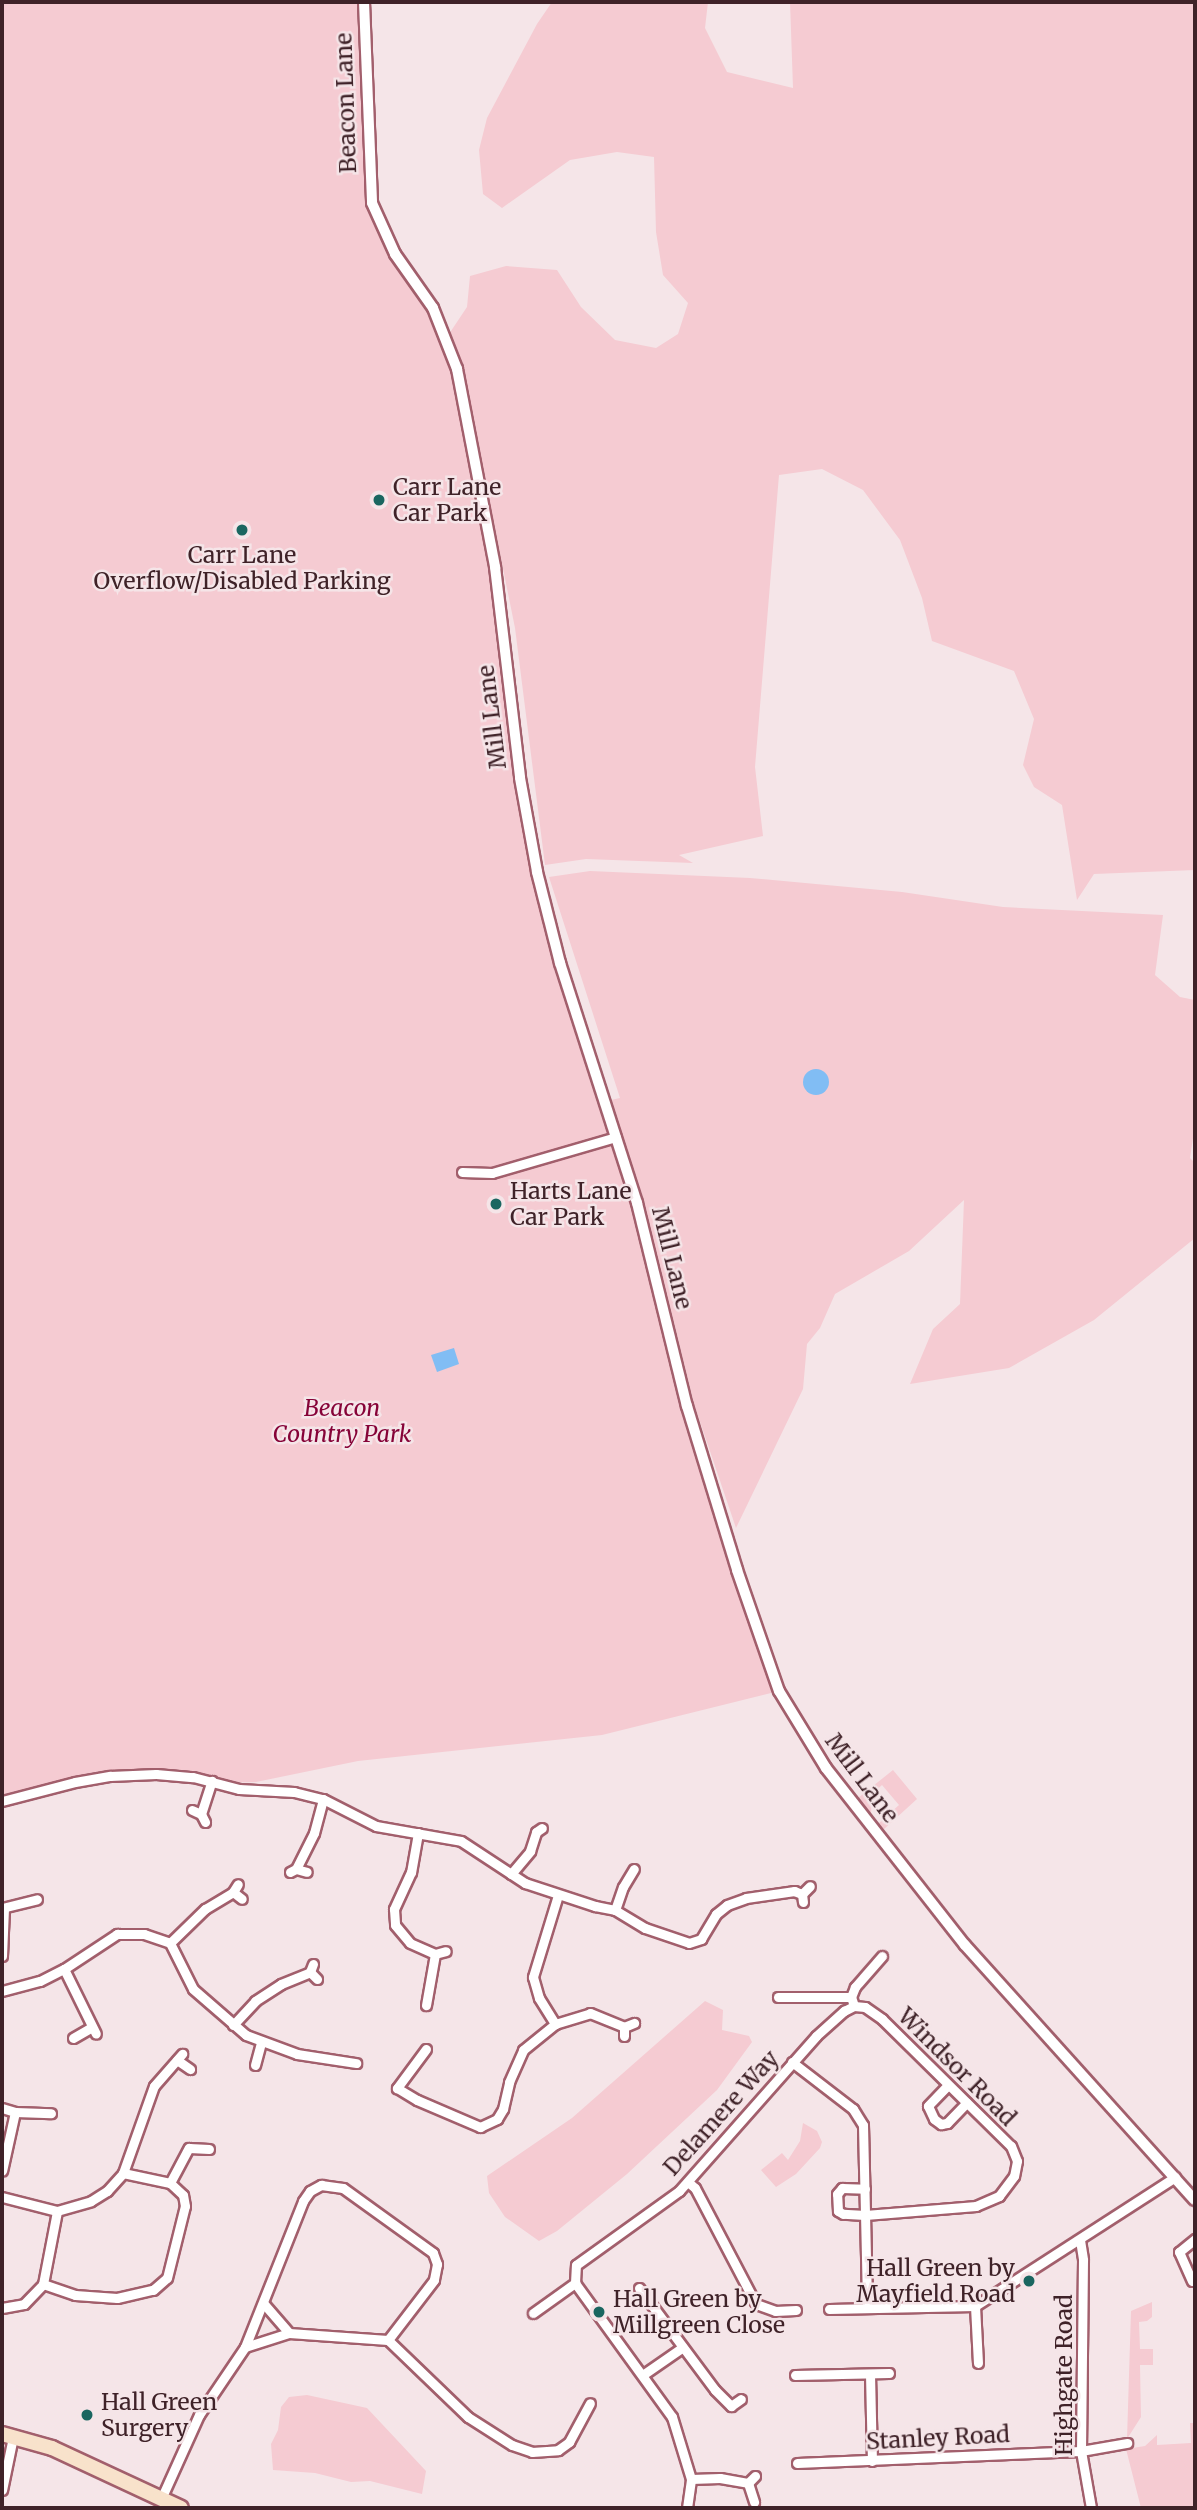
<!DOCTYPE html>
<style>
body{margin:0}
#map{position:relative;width:1197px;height:2510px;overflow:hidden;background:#f5e5e8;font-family:Merriweather,serif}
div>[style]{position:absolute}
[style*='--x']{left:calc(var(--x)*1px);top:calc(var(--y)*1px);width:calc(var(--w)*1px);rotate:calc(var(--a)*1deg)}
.green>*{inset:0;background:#f5cbd2}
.water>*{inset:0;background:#81bdf4}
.round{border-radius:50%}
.roads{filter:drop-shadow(2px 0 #a25f6c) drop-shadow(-2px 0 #a25f6c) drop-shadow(0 2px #a25f6c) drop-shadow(0 -2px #a25f6c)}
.minor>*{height:9px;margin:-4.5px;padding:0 4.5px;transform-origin:4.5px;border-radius:4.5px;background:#fff}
.tertiary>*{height:10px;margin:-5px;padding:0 5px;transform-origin:5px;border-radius:5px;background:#fff}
.primary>*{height:14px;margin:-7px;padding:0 7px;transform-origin:7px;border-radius:7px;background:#f8e2cb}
.dots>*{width:19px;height:19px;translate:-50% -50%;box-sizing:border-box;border:4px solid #f5e5e8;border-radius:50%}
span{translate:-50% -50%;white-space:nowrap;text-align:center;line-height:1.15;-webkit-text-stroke:5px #f5e5e8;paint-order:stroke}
.street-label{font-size:23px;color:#3f2228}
.poi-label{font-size:23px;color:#3f2228}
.left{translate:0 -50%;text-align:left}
.right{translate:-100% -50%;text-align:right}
.park-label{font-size:23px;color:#860338;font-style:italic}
.frame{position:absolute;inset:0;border:4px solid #3f2228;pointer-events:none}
</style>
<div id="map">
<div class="green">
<i style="clip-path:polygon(2px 2px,364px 2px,372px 203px,441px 329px,457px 369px,495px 567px,537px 872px,637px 1203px,687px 1406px,779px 1691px,602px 1735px,358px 1761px,256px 1782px,221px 1783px,193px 1777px,110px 1776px,2px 1801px)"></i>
<i style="clip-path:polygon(552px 2px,708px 2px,705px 28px,727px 72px,793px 88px,790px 2px,1195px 2px,1195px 870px,1094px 874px,1077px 900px,1062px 805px,1034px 787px,1023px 765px,1034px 719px,1014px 671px,932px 641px,922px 598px,900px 540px,863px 490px,822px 469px,779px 475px,755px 767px,763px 836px,679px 855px,693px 863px,586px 859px,545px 865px,515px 628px,463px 370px,449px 334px,467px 307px,470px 276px,506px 266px,557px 270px,581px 307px,615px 340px,656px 348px,678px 334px,688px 303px,663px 275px,656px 232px,654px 157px,617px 152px,570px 160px,502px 208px,483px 194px,479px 150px,487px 118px,537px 24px)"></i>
<i style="clip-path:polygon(590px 871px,750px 878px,902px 892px,1003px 907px,1163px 915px,1155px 975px,1180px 997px,1195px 1000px,1195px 1125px,1190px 1158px,1195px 1163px,1195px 1238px,1094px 1320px,1009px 1368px,910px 1384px,933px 1329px,960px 1304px,964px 1200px,909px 1251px,835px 1294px,820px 1328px,807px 1344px,803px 1389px,736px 1528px,694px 1404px,644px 1201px,611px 1100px,620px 1098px,549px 877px)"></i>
<i style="clip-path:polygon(893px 1770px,917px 1799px,883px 1830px,878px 1824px,899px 1805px,882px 1785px,872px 1794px,871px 1815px,858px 1798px)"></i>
<i style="clip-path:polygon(705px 2001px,723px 2010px,722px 2030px,749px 2036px,752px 2042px,717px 2090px,627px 2174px,557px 2231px,539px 2241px,505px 2217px,489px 2193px,487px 2176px,572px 2118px)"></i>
<i style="clip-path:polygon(803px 2123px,817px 2131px,822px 2142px,820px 2148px,796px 2174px,776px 2187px,761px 2170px,782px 2153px,788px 2160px,800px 2141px)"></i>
<i style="clip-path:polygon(1152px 2302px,1152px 2317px,1147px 2321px,1139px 2322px,1140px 2349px,1153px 2349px,1153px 2365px,1140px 2365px,1141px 2417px,1127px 2439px,1131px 2311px)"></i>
<i style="clip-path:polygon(307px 2395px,367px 2408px,426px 2471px,422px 2494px,370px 2481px,351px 2482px,315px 2473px,273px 2470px,271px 2444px,278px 2430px,281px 2407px,289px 2397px)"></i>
<i style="clip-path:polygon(1190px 2423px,1195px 2423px,1195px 2508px,1141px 2508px,1126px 2449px,1145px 2446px,1157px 2435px,1157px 2445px,1191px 2443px)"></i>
</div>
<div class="water">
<i class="round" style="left:803px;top:1069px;width:26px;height:26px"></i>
<i style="clip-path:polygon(454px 1348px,459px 1364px,437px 1372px,431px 1355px)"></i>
</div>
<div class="roads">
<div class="minor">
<i style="--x:462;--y:1172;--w:30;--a:2"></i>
<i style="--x:492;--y:1173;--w:129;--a:-16.2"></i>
<i style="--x:2;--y:1801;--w:75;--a:-14.6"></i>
<i style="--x:75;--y:1782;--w:36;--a:-10"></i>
<i style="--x:110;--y:1776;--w:46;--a:-2.5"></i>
<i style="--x:156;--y:1774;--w:37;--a:5"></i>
<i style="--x:193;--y:1777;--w:48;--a:14.6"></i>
<i style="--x:239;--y:1789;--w:55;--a:3.1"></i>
<i style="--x:294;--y:1792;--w:30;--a:14"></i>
<i style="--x:323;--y:1799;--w:59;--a:27"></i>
<i style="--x:376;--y:1826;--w:86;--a:10"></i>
<i style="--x:461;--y:1841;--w:77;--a:33.3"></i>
<i style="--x:525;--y:1883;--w:74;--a:18.2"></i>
<i style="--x:595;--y:1906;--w:20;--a:11"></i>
<i style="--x:615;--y:1910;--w:35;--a:31"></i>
<i style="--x:645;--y:1928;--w:46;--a:18.8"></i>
<i style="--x:689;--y:1943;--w:13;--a:-18"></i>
<i style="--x:701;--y:1939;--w:29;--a:-59"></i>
<i style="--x:716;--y:1914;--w:14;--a:-39"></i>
<i style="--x:727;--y:1905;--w:20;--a:-20"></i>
<i style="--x:746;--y:1898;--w:49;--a:-8.3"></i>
<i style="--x:794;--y:1891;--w:9;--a:21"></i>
<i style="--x:802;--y:1894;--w:8;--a:83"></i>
<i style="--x:192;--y:1810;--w:10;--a:24"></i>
<i style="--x:201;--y:1814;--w:9;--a:63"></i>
<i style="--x:201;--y:1814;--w:35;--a:-72"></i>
<i style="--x:418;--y:1833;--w:40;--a:100"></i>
<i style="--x:411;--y:1872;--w:41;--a:114.7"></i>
<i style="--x:394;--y:1909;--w:16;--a:86"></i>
<i style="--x:395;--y:1925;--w:23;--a:50"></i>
<i style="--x:410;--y:1943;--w:27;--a:24"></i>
<i style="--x:435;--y:1954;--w:52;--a:100"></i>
<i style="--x:296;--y:1869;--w:11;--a:15"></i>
<i style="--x:290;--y:1872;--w:7;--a:-27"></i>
<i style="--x:296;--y:1869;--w:40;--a:-63.4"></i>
<i style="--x:314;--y:1833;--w:35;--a:-75"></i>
<i style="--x:511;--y:1874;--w:30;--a:-50"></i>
<i style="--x:530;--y:1851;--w:20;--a:-72"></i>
<i style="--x:536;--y:1832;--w:7;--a:-34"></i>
<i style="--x:233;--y:1892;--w:11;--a:38"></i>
<i style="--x:802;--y:1894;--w:11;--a:-45"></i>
<i style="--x:558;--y:1895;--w:86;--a:107"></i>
<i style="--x:533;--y:1977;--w:22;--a:74"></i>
<i style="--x:539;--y:1998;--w:31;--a:58"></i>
<i style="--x:555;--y:2024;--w:37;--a:-17"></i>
<i style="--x:590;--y:2013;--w:37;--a:22"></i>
<i style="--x:2;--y:1908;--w:36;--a:-14"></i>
<i style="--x:615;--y:1910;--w:24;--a:-71"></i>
<i style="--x:623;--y:1887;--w:21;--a:-59"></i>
<i style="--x:170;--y:1943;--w:49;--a:-44.2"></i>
<i style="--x:205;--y:1909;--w:33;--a:-31"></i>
<i style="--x:233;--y:1892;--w:9;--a:-58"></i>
<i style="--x:435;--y:1954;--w:11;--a:-15"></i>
<i style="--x:2;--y:1956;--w:48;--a:-87.6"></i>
<i style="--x:313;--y:1964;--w:9;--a:111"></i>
<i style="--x:310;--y:1972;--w:10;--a:45"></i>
<i style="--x:64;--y:1969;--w:72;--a:63.8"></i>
<i style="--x:2;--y:1991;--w:39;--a:-15"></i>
<i style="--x:40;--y:1981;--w:27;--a:-27"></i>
<i style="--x:64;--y:1969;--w:64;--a:-33.4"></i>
<i style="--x:117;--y:1934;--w:27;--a:0"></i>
<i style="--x:144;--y:1934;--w:28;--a:19"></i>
<i style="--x:170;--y:1943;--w:51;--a:63.4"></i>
<i style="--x:193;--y:1989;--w:70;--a:41"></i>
<i style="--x:246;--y:2035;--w:54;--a:20.4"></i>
<i style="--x:297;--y:2054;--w:60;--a:8.7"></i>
<i style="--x:778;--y:1997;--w:73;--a:0"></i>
<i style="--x:854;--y:2006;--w:11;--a:5"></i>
<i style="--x:865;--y:2007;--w:21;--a:35"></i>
<i style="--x:882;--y:2019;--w:181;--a:44.6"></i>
<i style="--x:1011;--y:2146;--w:16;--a:68"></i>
<i style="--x:1017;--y:2161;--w:15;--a:101"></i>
<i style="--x:1014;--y:2176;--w:25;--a:127"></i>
<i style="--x:999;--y:2196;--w:25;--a:157"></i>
<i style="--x:976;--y:2206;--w:111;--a:175.4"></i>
<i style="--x:865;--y:2215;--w:22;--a:-177"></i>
<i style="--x:843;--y:2214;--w:6;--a:-149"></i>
<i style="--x:838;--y:2211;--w:17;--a:-93"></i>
<i style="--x:837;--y:2194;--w:8;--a:-50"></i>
<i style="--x:842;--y:2188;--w:23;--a:2"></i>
<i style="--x:233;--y:2025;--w:33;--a:-47"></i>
<i style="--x:255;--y:2001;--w:31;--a:-33"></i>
<i style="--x:281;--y:1984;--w:31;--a:-22"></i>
<i style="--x:624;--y:2036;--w:9;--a:-90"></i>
<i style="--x:624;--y:2027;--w:11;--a:-22"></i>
<i style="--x:73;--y:2038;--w:22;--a:-30"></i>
<i style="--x:426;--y:2049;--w:49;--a:126.6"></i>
<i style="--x:397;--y:2088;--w:23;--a:31"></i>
<i style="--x:417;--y:2100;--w:69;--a:23.2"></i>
<i style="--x:480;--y:2127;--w:19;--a:-25"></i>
<i style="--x:497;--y:2119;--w:12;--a:-59"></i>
<i style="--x:503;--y:2109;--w:28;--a:-77"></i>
<i style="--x:509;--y:2082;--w:35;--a:-66"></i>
<i style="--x:523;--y:2050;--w:41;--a:-39.1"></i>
<i style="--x:177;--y:2060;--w:16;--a:35"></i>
<i style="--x:792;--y:2062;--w:77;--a:37.6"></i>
<i style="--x:853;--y:2109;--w:19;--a:58"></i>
<i style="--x:863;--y:2125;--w:183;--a:88.7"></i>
<i style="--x:255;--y:2065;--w:24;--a:-75"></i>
<i style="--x:948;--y:2085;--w:29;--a:134"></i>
<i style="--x:928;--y:2106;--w:14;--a:65"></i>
<i style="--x:934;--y:2119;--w:9;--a:36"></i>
<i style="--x:941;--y:2124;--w:6;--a:-9"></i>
<i style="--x:947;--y:2123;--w:28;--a:-46"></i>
<i style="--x:2;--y:2108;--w:14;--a:17"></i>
<i style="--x:15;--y:2112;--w:60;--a:102.4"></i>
<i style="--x:15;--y:2112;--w:36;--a:2"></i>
<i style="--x:688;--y:2182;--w:9;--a:41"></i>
<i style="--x:695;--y:2188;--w:131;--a:62.3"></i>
<i style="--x:756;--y:2304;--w:20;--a:20"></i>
<i style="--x:775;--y:2311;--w:21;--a:-3"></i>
<i style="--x:170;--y:2183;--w:40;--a:-62"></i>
<i style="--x:189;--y:2148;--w:20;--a:3"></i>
<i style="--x:2;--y:2197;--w:57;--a:14.3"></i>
<i style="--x:57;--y:2211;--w:35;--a:-16"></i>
<i style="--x:91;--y:2201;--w:19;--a:-32"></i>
<i style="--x:107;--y:2191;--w:24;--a:-48"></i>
<i style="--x:123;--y:2173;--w:92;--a:-70.4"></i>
<i style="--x:154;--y:2086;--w:43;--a:-48.8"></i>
<i style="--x:1080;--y:2240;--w:20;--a:81"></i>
<i style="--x:1083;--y:2260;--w:191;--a:90.6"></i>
<i style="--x:1081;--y:2451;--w:58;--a:80"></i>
<i style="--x:1192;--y:2281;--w:32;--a:-114"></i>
<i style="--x:1179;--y:2252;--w:21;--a:-39"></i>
<i style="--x:43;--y:2284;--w:34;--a:19"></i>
<i style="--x:75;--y:2295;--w:42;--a:4.1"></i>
<i style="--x:117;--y:2298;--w:37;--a:-13"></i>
<i style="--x:153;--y:2290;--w:18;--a:-41"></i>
<i style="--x:167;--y:2278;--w:74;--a:-76"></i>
<i style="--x:185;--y:2206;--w:11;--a:-100"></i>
<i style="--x:183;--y:2195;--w:18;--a:-137"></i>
<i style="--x:170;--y:2183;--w:48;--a:-168"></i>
<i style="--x:639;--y:2288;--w:127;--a:53.3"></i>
<i style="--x:715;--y:2390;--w:23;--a:45"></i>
<i style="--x:731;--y:2406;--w:12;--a:-35"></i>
<i style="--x:264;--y:2304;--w:38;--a:49"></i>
<i style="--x:975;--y:2306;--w:57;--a:87"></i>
<i style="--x:2;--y:2308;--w:22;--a:-10"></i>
<i style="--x:24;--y:2304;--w:28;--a:-46"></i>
<i style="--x:43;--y:2284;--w:74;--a:-79.1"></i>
<i style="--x:829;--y:2309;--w:146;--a:-1.2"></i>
<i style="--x:975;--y:2306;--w:238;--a:-32.8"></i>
<i style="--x:533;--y:2313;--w:52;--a:-35.5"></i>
<i style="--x:245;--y:2347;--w:46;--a:-17.7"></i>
<i style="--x:289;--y:2333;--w:99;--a:4"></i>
<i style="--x:388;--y:2340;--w:111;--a:43.9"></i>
<i style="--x:468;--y:2417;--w:52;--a:32.5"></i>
<i style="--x:512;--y:2445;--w:21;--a:19"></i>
<i style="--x:532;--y:2452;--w:26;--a:-4"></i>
<i style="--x:558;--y:2450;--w:14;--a:-36"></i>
<i style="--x:569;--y:2442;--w:44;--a:-61.7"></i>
<i style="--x:644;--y:2374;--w:47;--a:-34.7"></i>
<i style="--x:870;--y:2374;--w:87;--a:88.7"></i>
<i style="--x:795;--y:2375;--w:94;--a:-1.2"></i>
<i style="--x:797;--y:2463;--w:284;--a:-2.4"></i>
<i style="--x:1081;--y:2451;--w:47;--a:-9.9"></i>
<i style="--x:691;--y:2479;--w:29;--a:-2"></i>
<i style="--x:720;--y:2478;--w:28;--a:10"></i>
<i style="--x:748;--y:2483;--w:20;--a:72"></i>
<i style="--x:748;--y:2483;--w:10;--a:-45"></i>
<i style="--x:2;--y:2490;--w:54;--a:-78.3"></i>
<i style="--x:161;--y:2499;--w:92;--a:-65.7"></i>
<i style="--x:199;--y:2415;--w:82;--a:-55.9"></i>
<i style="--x:245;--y:2347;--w:157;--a:-68.3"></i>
<i style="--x:303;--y:2201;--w:12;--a:-55"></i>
<i style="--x:310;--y:2191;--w:13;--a:-29"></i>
<i style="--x:321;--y:2185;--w:22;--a:8"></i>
<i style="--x:343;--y:2188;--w:111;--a:35.8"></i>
<i style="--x:433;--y:2253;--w:12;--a:70"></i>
<i style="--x:437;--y:2264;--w:16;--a:101"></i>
<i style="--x:434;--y:2280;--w:76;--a:127.5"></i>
<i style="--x:687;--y:2508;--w:29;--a:-82"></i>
<i style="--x:691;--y:2479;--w:65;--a:-107"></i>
<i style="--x:672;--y:2417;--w:165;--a:-125.9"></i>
<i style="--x:575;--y:2283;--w:18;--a:-87"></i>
<i style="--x:576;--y:2265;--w:127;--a:-35.7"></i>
<i style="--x:679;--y:2191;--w:207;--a:-48.5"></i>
<i style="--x:816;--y:2036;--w:38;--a:-42"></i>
<i style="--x:844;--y:2011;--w:11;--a:-27"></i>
<i style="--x:854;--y:2006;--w:9;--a:-108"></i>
<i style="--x:851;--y:1997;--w:11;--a:-68"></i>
<i style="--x:855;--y:1987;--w:41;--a:-48.9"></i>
</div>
<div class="tertiary">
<i style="--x:364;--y:2;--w:201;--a:87.7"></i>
<i style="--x:372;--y:203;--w:56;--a:65.7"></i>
<i style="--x:395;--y:254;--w:66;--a:54.9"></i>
<i style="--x:433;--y:308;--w:66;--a:68.5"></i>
<i style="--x:457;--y:369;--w:202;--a:79.1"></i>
<i style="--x:495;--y:567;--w:212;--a:83.2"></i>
<i style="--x:520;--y:778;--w:96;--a:79.7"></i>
<i style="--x:537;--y:872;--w:94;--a:75.8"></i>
<i style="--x:560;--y:963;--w:252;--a:72.2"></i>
<i style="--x:637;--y:1203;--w:209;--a:76.2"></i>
<i style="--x:687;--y:1406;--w:171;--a:73"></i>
<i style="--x:737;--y:1570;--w:128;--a:70.9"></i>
<i style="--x:779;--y:1691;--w:90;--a:58.6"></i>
<i style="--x:826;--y:1768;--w:225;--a:51.9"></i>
<i style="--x:965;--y:1945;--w:343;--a:48"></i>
</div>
<div class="primary">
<i style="--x:2;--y:2434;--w:52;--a:15.6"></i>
<i style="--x:52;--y:2448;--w:142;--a:24.9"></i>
</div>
</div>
<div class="dots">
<i style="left:379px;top:500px;background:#1a6660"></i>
<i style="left:242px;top:530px;background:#1a6660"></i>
<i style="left:496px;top:1204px;background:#1a6660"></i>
<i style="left:1029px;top:2281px;background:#1a6660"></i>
<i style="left:599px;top:2312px;background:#1a6660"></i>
<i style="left:87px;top:2415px;background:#1a6660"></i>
</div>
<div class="street-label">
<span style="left:346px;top:103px;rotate:-92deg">Beacon Lane</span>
<span style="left:492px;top:717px;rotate:-97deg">Mill Lane</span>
<span style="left:672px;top:1258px;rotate:76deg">Mill Lane</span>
<span style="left:862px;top:1778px;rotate:53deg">Mill Lane</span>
<span style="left:957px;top:2067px;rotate:45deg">Windsor Road</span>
<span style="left:721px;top:2113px;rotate:-48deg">Delamere Way</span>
<span style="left:1064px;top:2375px;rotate:-90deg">Highgate Road</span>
<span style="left:938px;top:2438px;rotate:-3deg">Stanley Road</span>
</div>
<div class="poi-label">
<span class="left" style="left:393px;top:500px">Carr Lane<br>Car Park</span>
<span style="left:242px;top:568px">Carr Lane<br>Overflow/Disabled Parking</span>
<span class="left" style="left:510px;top:1204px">Harts Lane<br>Car Park</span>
<span class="right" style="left:1015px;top:2281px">Hall Green by<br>Mayfield Road</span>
<span class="left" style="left:613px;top:2312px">Hall Green by<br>Millgreen Close</span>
<span class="left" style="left:101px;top:2415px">Hall Green<br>Surgery</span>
</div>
<div class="park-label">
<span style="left:342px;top:1421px">Beacon<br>Country Park</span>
</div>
<div class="frame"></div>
</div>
